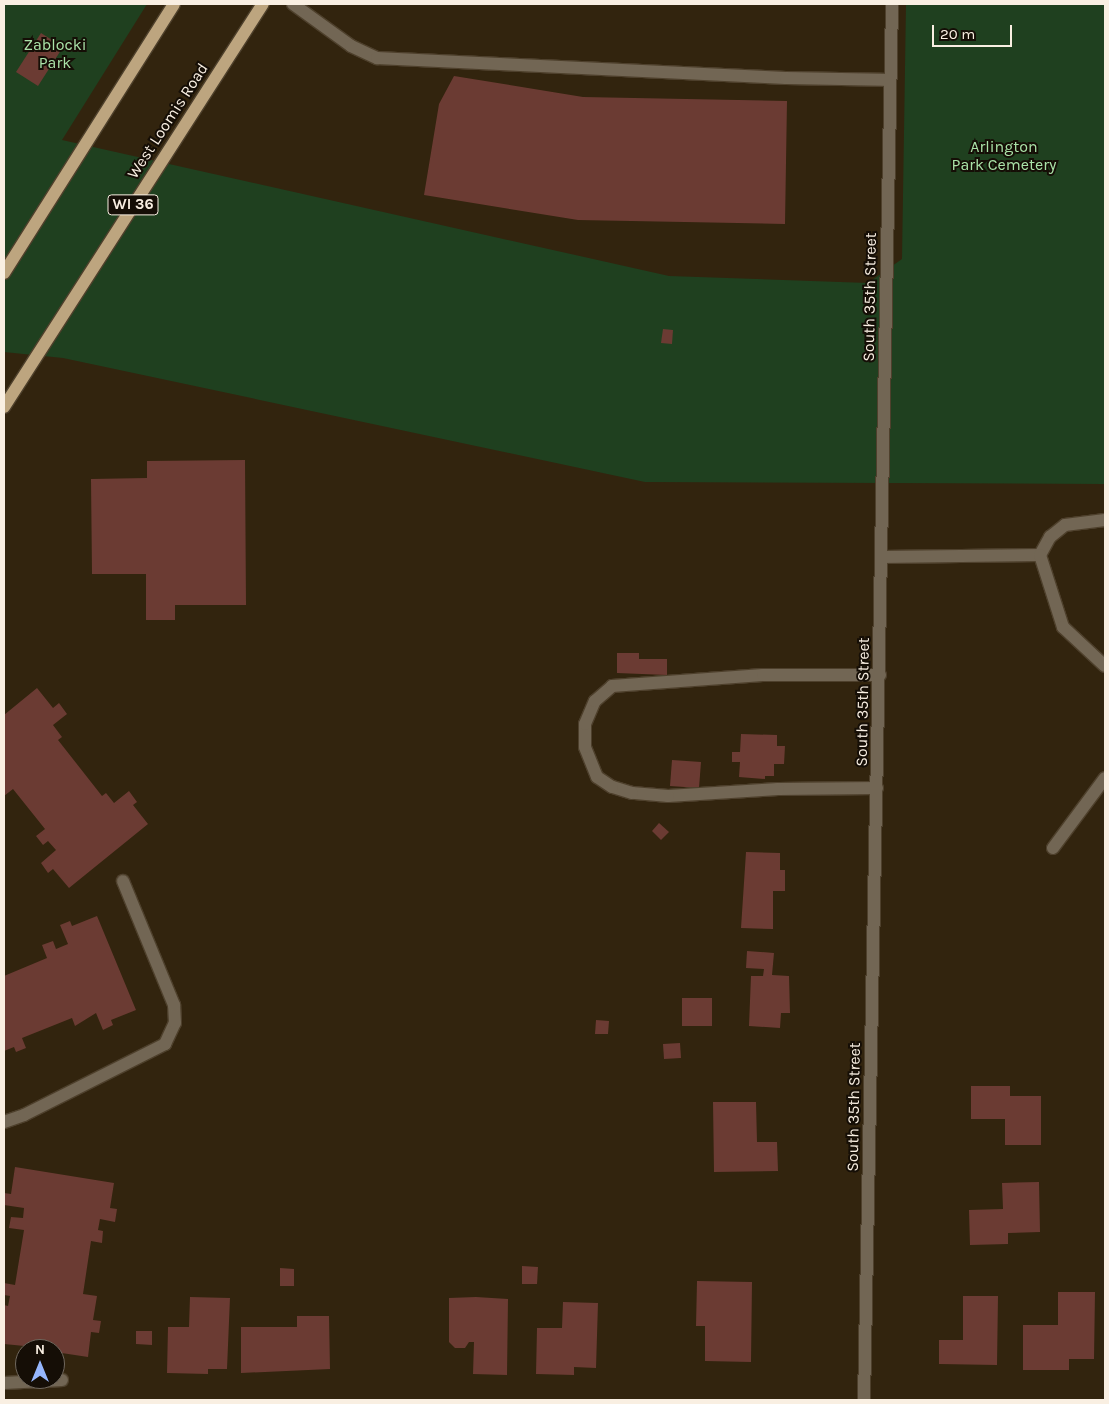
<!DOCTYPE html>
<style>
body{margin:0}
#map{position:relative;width:1109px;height:1404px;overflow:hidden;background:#32240e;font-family:Karla,sans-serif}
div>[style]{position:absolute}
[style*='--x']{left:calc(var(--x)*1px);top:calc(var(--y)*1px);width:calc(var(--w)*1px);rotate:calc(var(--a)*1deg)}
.green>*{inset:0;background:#1f401f}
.building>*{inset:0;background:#6b3b33}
.roads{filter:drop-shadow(1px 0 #4e402c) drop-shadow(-1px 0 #4e402c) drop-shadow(0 1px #4e402c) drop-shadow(0 -1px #4e402c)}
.service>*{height:12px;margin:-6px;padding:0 6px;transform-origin:6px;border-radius:6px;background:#726654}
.tertiary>*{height:12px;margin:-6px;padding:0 6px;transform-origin:6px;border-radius:6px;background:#726654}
.primary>*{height:12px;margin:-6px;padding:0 6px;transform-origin:6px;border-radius:6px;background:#bda57f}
span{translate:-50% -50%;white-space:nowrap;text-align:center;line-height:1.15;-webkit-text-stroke:4px #150e06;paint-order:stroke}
.shield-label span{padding:1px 4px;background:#150e06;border:1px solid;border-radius:4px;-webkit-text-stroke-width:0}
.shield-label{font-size:15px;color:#f9efe2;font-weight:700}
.park-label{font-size:16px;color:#aae3a8}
.street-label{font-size:16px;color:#f9efe2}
.frame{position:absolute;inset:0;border:5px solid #f9efe2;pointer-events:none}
.north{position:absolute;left:15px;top:1339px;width:50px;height:50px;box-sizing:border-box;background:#150e06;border:1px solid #70685e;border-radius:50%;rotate:0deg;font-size:14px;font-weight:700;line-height:20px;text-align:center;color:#f9efe2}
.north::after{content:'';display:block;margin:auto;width:18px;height:22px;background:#95b6fd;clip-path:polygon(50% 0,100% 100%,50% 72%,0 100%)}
.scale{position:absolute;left:932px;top:25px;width:80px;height:22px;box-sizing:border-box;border:2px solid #f9efe2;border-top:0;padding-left:6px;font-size:15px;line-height:18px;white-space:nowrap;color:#f9efe2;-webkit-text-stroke:4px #150e06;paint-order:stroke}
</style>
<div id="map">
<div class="green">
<i style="clip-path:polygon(4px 4px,147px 4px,62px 140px,669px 276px,868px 283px,902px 259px,906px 4px,1105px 4px,1105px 484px,645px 482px,63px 358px,4px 352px)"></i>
</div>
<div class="building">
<i style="clip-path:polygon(41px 33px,63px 47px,38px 86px,16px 72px)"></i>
<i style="clip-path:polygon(454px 76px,583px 97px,787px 101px,785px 224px,578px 220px,424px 195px,439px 104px)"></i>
<i style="clip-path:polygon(663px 329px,673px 330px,672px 344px,661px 343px)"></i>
<i style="clip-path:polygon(245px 460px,246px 605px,175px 605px,175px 620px,146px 620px,146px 574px,92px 574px,91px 479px,147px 478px,147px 461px)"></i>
<i style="clip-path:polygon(617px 653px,639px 653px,639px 659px,667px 659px,667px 675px,617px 673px)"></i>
<i style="clip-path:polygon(37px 688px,53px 708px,59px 703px,67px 714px,53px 725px,62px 737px,58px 740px,102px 796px,106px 793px,114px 803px,129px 791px,137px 802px,133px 805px,148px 824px,69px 888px,53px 869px,48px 873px,41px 863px,56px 850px,48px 841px,43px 845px,36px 836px,45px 829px,13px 789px,4px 796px,4px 715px)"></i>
<i style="clip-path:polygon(741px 734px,777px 735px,777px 746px,785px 746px,784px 764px,774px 764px,774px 776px,765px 776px,765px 779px,739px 777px,740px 762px,732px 762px,732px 752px,740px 752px)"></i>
<i style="clip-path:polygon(672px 760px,701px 762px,699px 788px,670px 786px)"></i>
<i style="clip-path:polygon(659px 823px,669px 832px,661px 840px,652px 831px)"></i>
<i style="clip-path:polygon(746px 852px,780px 853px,780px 870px,785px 870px,785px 891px,773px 891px,773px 929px,741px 928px)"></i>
<i style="clip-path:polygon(97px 916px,136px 1010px,111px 1020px,113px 1025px,103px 1030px,96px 1013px,75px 1026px,72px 1018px,22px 1038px,26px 1048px,16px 1052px,14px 1047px,4px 1051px,4px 976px,47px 958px,42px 945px,53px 941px,56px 949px,68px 944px,60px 925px,70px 921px,72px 926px)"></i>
<i style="clip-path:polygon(747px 951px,774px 953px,772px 975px,789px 976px,790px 1013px,781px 1013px,780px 1028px,749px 1026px,751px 976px,763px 976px,764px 969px,746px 968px)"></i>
<i style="clip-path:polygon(682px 998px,712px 998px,712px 1026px,682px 1026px)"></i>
<i style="clip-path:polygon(596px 1020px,609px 1021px,608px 1034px,595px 1034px)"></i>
<i style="clip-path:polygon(680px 1043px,681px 1058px,664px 1059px,663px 1044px)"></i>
<i style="clip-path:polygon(971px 1086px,1010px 1086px,1010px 1096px,1041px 1096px,1041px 1145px,1005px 1145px,1005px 1119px,971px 1119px)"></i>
<i style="clip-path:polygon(713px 1102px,756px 1102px,757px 1142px,777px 1142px,778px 1171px,714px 1172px)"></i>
<i style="clip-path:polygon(15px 1167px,114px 1183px,110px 1208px,117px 1209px,115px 1222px,100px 1219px,98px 1230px,103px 1231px,102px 1243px,91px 1241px,83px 1294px,97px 1296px,93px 1320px,101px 1321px,99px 1333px,91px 1332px,88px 1357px,55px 1352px,55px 1349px,4px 1344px,4px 1305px,8px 1306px,10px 1296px,4px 1295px,4px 1283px,15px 1285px,24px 1230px,9px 1228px,11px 1217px,23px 1218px,24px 1208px,4px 1205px,4px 1193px,11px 1194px)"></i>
<i style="clip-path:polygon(1039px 1182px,1040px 1232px,1008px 1233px,1008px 1244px,970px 1245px,969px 1210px,1003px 1209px,1002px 1183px)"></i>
<i style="clip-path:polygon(522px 1266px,538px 1267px,537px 1284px,522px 1284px)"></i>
<i style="clip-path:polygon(280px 1268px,294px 1269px,294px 1286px,280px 1286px)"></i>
<i style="clip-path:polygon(697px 1281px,752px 1282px,751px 1362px,705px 1361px,705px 1326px,696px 1326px)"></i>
<i style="clip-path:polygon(1058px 1292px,1095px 1292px,1094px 1359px,1069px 1359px,1069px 1370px,1023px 1370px,1023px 1325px,1058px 1325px)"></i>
<i style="clip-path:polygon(963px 1296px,998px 1296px,997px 1365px,939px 1364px,939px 1340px,963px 1340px)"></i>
<i style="clip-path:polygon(190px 1297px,230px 1298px,227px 1369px,208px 1369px,208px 1374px,167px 1373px,168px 1327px,189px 1327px)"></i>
<i style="clip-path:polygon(476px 1297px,508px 1299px,507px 1375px,473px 1374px,474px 1342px,469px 1342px,465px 1348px,455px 1348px,449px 1342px,449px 1298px)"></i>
<i style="clip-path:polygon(563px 1302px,598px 1303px,596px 1368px,574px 1367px,574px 1375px,536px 1374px,537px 1328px,562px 1328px)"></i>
<i style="clip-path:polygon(297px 1316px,329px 1316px,330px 1369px,241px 1373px,241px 1327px,297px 1327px)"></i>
<i style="clip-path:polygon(136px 1331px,152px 1331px,152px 1345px,136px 1344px)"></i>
</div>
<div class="roads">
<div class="service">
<i style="--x:293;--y:4;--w:72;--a:35.9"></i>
<i style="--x:351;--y:46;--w:29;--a:25"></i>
<i style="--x:377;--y:58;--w:409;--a:2.8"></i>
<i style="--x:786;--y:78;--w:104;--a:1.1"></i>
<i style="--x:1040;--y:555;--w:21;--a:-61"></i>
<i style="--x:1050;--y:537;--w:19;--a:-39"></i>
<i style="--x:1065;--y:525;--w:40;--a:-7.1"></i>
<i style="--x:882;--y:557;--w:158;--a:-0.7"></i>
<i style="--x:1040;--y:555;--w:76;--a:72.3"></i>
<i style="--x:1063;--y:627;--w:57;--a:42.9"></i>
<i style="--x:877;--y:788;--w:99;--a:179.4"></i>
<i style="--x:778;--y:789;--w:110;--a:176.4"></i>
<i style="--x:668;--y:796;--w:36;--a:-175"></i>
<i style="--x:632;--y:793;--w:21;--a:-163"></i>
<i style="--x:612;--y:787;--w:18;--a:-146"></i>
<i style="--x:597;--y:777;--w:32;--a:-112"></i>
<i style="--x:585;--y:747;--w:23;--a:-90"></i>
<i style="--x:585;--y:724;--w:25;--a:-67"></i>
<i style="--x:595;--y:701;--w:23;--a:-41"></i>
<i style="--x:612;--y:686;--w:151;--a:-4.2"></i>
<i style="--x:763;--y:675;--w:117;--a:0"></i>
<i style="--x:1053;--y:848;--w:87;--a:-53.4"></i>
<i style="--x:4;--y:1122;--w:21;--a:-19"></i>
<i style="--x:24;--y:1115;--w:158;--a:-26.7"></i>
<i style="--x:165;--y:1044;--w:23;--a:-65"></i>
<i style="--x:175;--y:1023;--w:18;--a:-93"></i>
<i style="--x:174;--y:1005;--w:134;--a:-112.4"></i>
<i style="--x:4;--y:1383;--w:58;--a:-3"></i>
</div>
<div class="tertiary">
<i style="--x:864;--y:1400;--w:1396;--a:-88.85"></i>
</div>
<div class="primary">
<i style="--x:4;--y:273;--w:318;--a:-57.7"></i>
<i style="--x:4;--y:407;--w:479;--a:-57.3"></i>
</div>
</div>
<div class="shield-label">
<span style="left:133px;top:205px">WI 36</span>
</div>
<div class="park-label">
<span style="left:55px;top:54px">Zablocki<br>Park</span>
<span style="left:1004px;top:156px">Arlington<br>Park Cemetery</span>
</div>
<div class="street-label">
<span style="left:168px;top:121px;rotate:-57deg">West Loomis Road</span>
<span style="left:870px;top:297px;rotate:-89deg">South 35th Street</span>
<span style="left:863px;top:702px;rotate:-89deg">South 35th Street</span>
<span style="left:854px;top:1107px;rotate:-89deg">South 35th Street</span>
</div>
<div class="frame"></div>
<div class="north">N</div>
<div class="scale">20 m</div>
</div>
